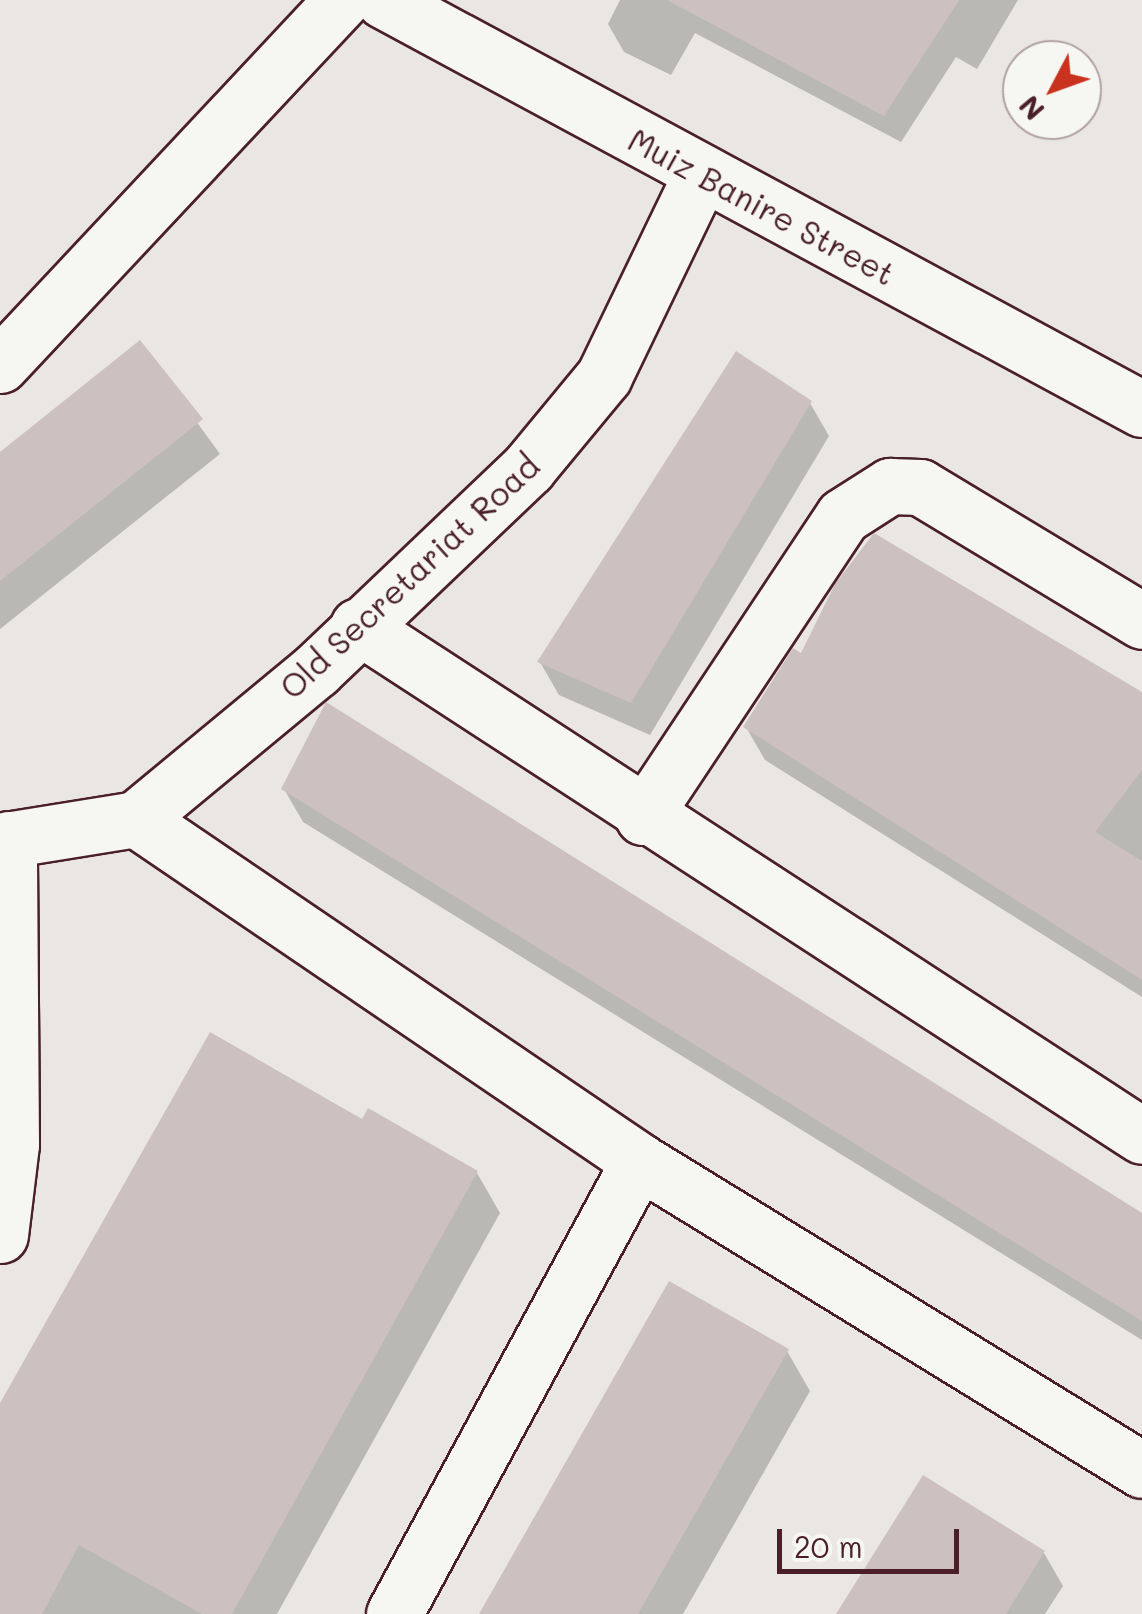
<!DOCTYPE html>
<style>
body{margin:0}
#map{position:relative;width:1142px;height:1614px;overflow:hidden;background:#f6f6f2;font-family:Mali,sans-serif}
div>[style]{position:absolute}
[style*='--x']{left:calc(var(--x)*1px);top:calc(var(--y)*1px);width:calc(var(--w)*1px);rotate:calc(var(--a)*1deg)}
.built>*{inset:0;background:#e9e6e3}
.shadow>*{inset:0;background:#0003}
.building>*{inset:0;background:#ccc1c0}
.roads{filter:drop-shadow(2px 0 #4a1f2b) drop-shadow(-2px 0 #4a1f2b) drop-shadow(0 2px #4a1f2b) drop-shadow(0 -2px #4a1f2b)}
.minor>*{height:55px;margin:-27.5px;padding:0 27.5px;transform-origin:27.5px;border-radius:27.5px;background:#f6f6f2}
span{translate:-50% -50%;white-space:nowrap;text-align:center;line-height:1.15;-webkit-text-stroke:10px #f6f6f2;paint-order:stroke}
.street-label{font-size:32px;color:#4a1f2b}
.north{position:absolute;left:1002px;top:40px;width:100px;height:100px;box-sizing:border-box;background:#f6f6f2;border:2px solid #b1a0a2;border-radius:50%;rotate:229deg;font-size:28px;font-weight:700;line-height:40px;text-align:center;color:#4a1f2b}
.north::after{content:'';display:block;margin:auto;width:35px;height:45px;background:#c8321e;clip-path:polygon(50% 0,100% 100%,50% 72%,0 100%)}
.scale{position:absolute;left:777px;top:1529px;width:182px;height:45px;box-sizing:border-box;border:5px solid #4a1f2b;border-top:0;padding-left:12px;font-size:30px;line-height:35px;white-space:nowrap;color:#4a1f2b;-webkit-text-stroke:8px #f6f6f2;paint-order:stroke}
</style>
<div id="map">
<div class="built">
<i style="clip-path:polygon(evenodd,0 0,1142px 0,1142px 1614px,0 1614px,0 0,1022px 60px,1082px 60px,1082px 120px,1022px 120px,1022px 60px)"></i>
</div>
<div class="shadow">
<i style="clip-path:polygon(620px 0,1018px 0,977px 69px,956px 57px,901px 142px,695px 33px,671px 75px,624px 52px,608px 24px)"></i>
<i style="clip-path:polygon(140px 344px,220px 454px,0 629px,0 455px)"></i>
<i style="clip-path:polygon(810px 403px,829px 436px,650px 735px,559px 695px,540px 662px)"></i>
<i style="clip-path:polygon(875px 536px,1142px 698px,1142px 997px,765px 760px,746px 727px,802px 656px)"></i>
<i style="clip-path:polygon(325px 708px,1142px 1216px,1142px 1340px,303px 822px,284px 789px)"></i>
<i style="clip-path:polygon(477px 1173px,500px 1213px,277px 1614px,0 1614px,0 1408px)"></i>
<i style="clip-path:polygon(787px 1351px,810px 1391px,683px 1614px,482px 1614px)"></i>
<i style="clip-path:polygon(1044px 1553px,1063px 1586px,1045px 1614px,839px 1614px)"></i>
</div>
<div class="building">
<i style="clip-path:polygon(667px 0,959px 0,884px 116px)"></i>
<i style="clip-path:polygon(140px 340px,203px 419px,0 581px,0 452px)"></i>
<i style="clip-path:polygon(736px 351px,812px 401px,631px 703px,537px 662px)"></i>
<i style="clip-path:polygon(874px 533px,1142px 692px,1142px 770px,1095px 832px,1142px 861px,1142px 980px,743px 727px,793px 648px,801px 653px,835px 584px)"></i>
<i style="clip-path:polygon(326px 702px,1142px 1213px,1142px 1321px,281px 789px)"></i>
<i style="clip-path:polygon(210px 1032px,362px 1119px,368px 1108px,478px 1171px,232px 1614px,202px 1614px,79px 1545px,42px 1614px,0 1614px,0 1403px)"></i>
<i style="clip-path:polygon(669px 1281px,789px 1349px,638px 1614px,479px 1614px)"></i>
<i style="clip-path:polygon(923px 1475px,1045px 1551px,1006px 1614px,836px 1614px)"></i>
</div>
<div class="roads">
<div class="minor">
<i style="--x:383;--y:0;--w:862;--a:28.32"></i>
<i style="--x:0;--y:365;--w:500;--a:-46.86"></i>
<i style="--x:358;--y:626;--w:935;--a:33.04"></i>
<i style="--x:643;--y:817;--w:361;--a:-56.4"></i>
<i style="--x:843;--y:516;--w:56;--a:-32.6"></i>
<i style="--x:890;--y:486;--w:30;--a:2"></i>
<i style="--x:920;--y:487;--w:259;--a:31.1"></i>
<i style="--x:136;--y:819;--w:608;--a:34.21"></i>
<i style="--x:639;--y:1161;--w:590;--a:31.56"></i>
<i style="--x:0;--y:841;--w:138;--a:-9.2"></i>
<i style="--x:136;--y:819;--w:234;--a:-39.6"></i>
<i style="--x:316;--y:670;--w:293;--a:-43.6"></i>
<i style="--x:528;--y:468;--w:119;--a:-50.4"></i>
<i style="--x:604;--y:376;--w:224;--a:-64.3"></i>
<i style="--x:0;--y:1235;--w:92;--a:-83.1"></i>
<i style="--x:11;--y:1144;--w:305;--a:-90.4"></i>
<i style="--x:394;--y:1614;--w:515;--a:-61.59"></i>
</div>
</div>
<div class="street-label">
<span style="left:762px;top:206px;rotate:28deg">Muiz Banire Street</span>
<span style="left:409px;top:576px;rotate:-43deg">Old Secretariat Road</span>
</div>
<div class="north">N</div>
<div class="scale">20 m</div>
</div>
